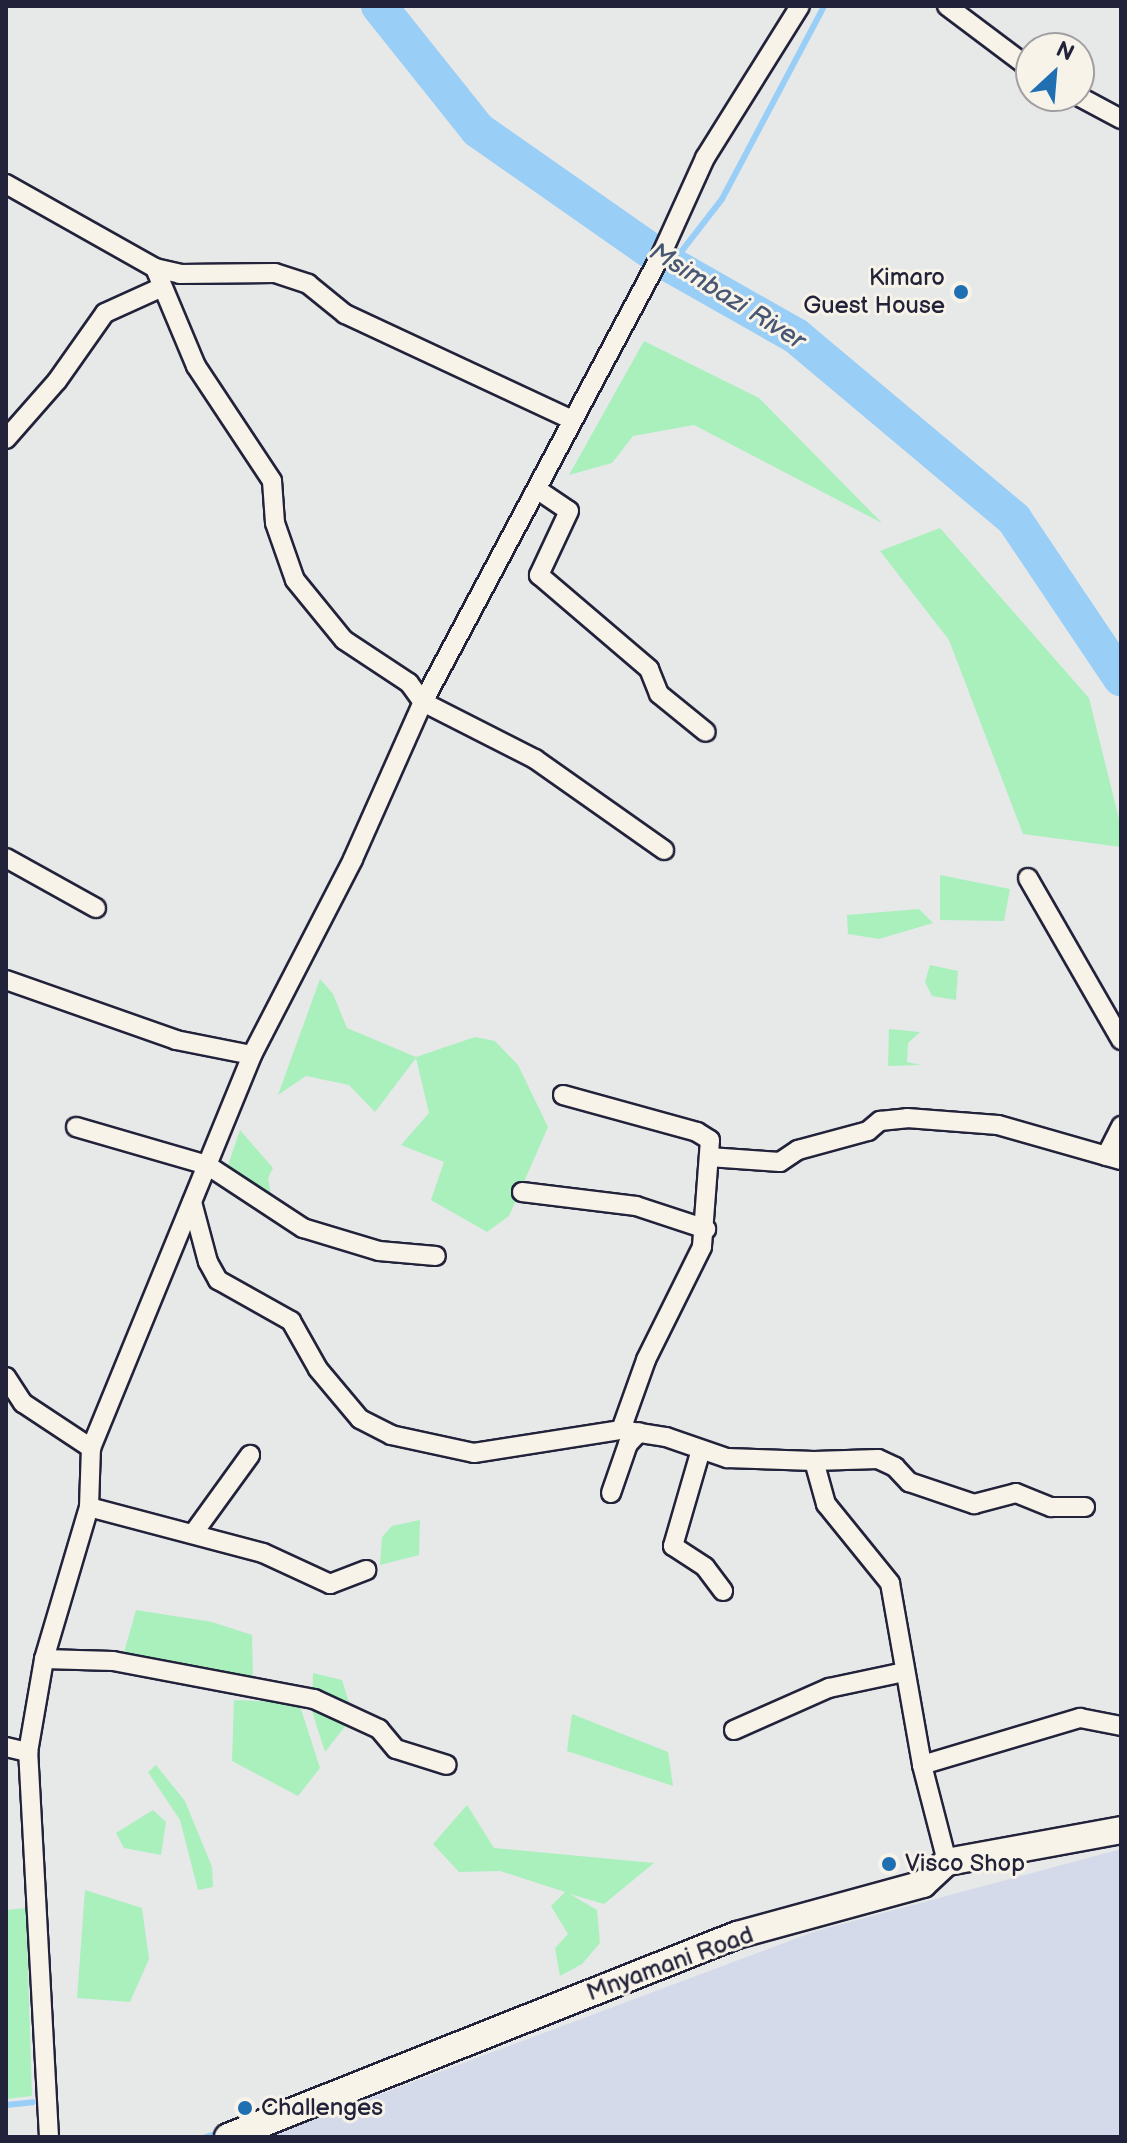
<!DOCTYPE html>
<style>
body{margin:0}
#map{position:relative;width:1127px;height:2143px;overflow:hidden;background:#e7e8e8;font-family:"Balsamiq Sans",sans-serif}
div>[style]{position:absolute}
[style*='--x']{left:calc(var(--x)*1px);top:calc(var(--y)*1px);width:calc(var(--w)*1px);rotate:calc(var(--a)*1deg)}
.built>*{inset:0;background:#d4dae9}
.green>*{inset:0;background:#a9f0bd}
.stream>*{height:6px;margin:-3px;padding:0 3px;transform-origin:3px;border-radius:3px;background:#99cef7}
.river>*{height:36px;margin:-18px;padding:0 18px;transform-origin:18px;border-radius:18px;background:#99cef7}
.roads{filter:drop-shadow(2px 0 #22223b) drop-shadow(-2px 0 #22223b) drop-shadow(0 2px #22223b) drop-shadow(0 -2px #22223b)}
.street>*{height:18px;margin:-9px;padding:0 9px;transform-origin:9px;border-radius:9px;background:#f7f3e8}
.secondary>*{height:26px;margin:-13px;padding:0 13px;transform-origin:13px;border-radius:13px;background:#f7f3e8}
.dots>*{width:22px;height:22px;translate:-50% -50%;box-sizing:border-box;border:4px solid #f7f3e8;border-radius:50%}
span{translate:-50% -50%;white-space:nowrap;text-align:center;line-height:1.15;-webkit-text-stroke:6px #f7f3e8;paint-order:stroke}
.poi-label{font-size:24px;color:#22223b}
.right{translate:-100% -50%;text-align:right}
.left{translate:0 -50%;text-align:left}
.street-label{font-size:24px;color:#22223b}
.water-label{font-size:26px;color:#465673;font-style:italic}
.frame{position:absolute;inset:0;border:8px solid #22223b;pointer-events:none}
.north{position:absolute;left:1015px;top:32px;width:80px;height:80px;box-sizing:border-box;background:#f7f3e8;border:2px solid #a29fa3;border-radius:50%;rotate:26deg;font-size:22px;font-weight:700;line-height:32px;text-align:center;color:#22223b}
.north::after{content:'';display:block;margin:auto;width:28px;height:36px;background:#1f6fb2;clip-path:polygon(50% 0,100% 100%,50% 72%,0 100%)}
</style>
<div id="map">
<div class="built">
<i style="clip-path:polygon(1121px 1849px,1121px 2137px,266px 2137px,816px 1931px)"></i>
</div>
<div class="green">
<i style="clip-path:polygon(644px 341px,759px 398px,882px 523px,694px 425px,633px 436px,612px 463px,569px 475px)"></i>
<i style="clip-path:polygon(940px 528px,1089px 698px,1121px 827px,1121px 847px,1023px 834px,949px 640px,880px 551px)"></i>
<i style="clip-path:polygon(940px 875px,1010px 889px,1004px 921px,940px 920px)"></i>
<i style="clip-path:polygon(919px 909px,933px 923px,879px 939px,848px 934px,847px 915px)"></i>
<i style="clip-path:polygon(930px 965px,958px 971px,956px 1000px,932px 996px,925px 982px)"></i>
<i style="clip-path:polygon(320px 979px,333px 994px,347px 1028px,416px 1057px,475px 1037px,495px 1041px,518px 1065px,548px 1127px,509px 1216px,487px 1232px,431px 1200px,444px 1162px,401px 1145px,429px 1113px,416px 1058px,375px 1112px,349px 1085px,306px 1076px,278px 1095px)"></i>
<i style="clip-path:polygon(889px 1029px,920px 1032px,908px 1043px,907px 1062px,921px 1065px,888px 1066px)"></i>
<i style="clip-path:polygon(240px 1130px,273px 1168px,268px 1178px,272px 1202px,226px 1171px)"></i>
<i style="clip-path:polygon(420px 1520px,419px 1555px,380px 1565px,382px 1537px,392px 1526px)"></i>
<i style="clip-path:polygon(136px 1610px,212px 1622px,252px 1635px,253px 1682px,121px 1663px)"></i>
<i style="clip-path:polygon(313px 1673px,342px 1680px,353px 1716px,325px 1752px,312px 1711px)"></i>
<i style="clip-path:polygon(234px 1700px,299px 1703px,320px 1768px,298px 1796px,232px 1761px)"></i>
<i style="clip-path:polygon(572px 1714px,668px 1752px,673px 1786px,567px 1751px)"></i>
<i style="clip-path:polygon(156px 1765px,185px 1801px,212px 1867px,213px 1887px,198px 1890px,180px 1820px,148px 1772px)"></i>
<i style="clip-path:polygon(467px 1805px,494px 1848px,654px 1863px,604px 1904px,570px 1894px,597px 1910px,600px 1943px,582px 1964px,560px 1976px,555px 1948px,568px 1934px,551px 1906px,565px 1892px,500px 1871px,459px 1872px,433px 1844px)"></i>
<i style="clip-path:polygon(153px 1810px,166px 1822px,161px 1855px,124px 1848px,116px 1833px)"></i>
<i style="clip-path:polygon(85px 1890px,142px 1908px,149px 1959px,130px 2002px,77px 1998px)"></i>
<i style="clip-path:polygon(26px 1908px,32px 2096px,6px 2099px,6px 1910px)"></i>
</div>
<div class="stream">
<i style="--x:671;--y:265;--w:83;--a:-52.3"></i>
<i style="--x:722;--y:199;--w:218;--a:-62.1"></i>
<i style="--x:6;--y:2105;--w:27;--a:-6"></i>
<i style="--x:206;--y:2137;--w:16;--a:-18"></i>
</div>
<div class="river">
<i style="--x:379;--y:6;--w:159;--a:51.4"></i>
<i style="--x:478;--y:130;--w:236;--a:35"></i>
<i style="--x:671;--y:265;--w:144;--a:29.6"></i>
<i style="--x:796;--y:336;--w:285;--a:40"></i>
<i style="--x:1014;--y:519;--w:192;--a:56.1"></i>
</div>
<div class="roads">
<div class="street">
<i style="--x:947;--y:6;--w:105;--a:36.9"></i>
<i style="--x:1078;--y:96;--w:49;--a:28.1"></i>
<i style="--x:6;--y:184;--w:171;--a:29.4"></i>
<i style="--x:155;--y:268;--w:26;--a:13"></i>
<i style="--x:180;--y:274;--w:95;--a:-0.6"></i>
<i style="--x:275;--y:273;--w:35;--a:18"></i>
<i style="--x:308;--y:284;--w:48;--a:39"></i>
<i style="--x:345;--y:314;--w:251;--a:25"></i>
<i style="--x:155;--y:268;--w:106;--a:67.3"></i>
<i style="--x:196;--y:366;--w:138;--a:56.5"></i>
<i style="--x:272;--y:481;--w:42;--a:85.9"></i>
<i style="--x:275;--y:523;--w:60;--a:70.7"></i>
<i style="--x:295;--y:580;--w:77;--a:50.8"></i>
<i style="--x:344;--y:640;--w:78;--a:33.5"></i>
<i style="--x:409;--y:683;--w:24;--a:54"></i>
<i style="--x:423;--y:702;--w:126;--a:27"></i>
<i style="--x:535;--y:759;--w:158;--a:35.2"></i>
<i style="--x:6;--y:439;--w:77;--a:-48.7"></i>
<i style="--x:57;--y:381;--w:83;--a:-54.8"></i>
<i style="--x:105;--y:313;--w:60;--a:-24.4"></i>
<i style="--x:538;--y:490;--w:37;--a:34"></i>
<i style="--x:569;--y:511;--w:71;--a:115.1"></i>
<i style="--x:539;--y:575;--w:145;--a:40.5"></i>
<i style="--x:649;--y:669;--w:27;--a:68"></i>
<i style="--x:659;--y:694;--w:60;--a:39"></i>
<i style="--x:6;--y:858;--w:103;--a:29.1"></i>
<i style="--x:1028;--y:878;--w:187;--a:60.1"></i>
<i style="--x:6;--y:980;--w:180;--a:19.4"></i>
<i style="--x:176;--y:1040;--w:77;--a:11.2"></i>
<i style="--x:563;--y:1095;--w:139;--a:15.4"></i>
<i style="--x:697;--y:1132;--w:15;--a:32"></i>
<i style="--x:710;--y:1140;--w:107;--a:94.3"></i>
<i style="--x:702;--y:1247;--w:126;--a:116.4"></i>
<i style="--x:646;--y:1360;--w:74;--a:109.7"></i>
<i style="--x:76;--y:1127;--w:136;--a:16.2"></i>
<i style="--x:207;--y:1165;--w:115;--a:33.3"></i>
<i style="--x:303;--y:1228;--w:79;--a:16.8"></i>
<i style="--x:379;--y:1251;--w:57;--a:5"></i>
<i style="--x:1106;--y:1156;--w:34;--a:-63"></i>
<i style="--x:709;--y:1157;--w:71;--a:4"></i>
<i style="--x:780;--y:1162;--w:22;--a:-34"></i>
<i style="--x:798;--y:1150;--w:73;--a:-15.2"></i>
<i style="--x:868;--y:1131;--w:16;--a:-40"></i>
<i style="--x:880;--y:1121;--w:27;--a:-6"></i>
<i style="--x:907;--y:1118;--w:91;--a:4.4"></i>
<i style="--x:998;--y:1125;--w:128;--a:15.9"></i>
<i style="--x:522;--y:1192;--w:115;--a:7"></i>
<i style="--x:636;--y:1206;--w:74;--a:18.2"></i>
<i style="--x:192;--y:1202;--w:62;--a:75.1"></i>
<i style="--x:208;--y:1262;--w:21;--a:61"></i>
<i style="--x:218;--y:1280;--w:84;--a:29.3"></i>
<i style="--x:291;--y:1321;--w:55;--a:60.6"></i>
<i style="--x:318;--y:1369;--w:65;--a:50"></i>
<i style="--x:360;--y:1419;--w:35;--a:27"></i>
<i style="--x:391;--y:1435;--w:85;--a:12.2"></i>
<i style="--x:474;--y:1453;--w:149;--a:-8.9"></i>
<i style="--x:621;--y:1430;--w:46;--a:8.8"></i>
<i style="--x:666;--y:1437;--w:65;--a:19"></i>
<i style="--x:727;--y:1458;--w:87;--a:2"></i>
<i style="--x:814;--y:1461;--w:45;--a:74.4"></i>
<i style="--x:826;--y:1504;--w:102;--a:51"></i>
<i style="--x:890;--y:1583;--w:185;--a:80"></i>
<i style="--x:922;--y:1765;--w:100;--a:75.5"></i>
<i style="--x:6;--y:1377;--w:31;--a:57"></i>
<i style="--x:23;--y:1403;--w:82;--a:33.5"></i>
<i style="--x:700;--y:1453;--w:97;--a:106.2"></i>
<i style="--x:673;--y:1546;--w:38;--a:33"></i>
<i style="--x:705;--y:1567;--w:30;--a:53"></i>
<i style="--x:814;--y:1461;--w:64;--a:-1.8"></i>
<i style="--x:878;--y:1459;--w:19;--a:25"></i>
<i style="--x:895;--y:1467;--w:21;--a:47"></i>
<i style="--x:909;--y:1482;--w:69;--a:18.7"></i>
<i style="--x:974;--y:1504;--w:43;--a:-14.7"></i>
<i style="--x:1016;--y:1493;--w:38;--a:22"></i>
<i style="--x:1051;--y:1507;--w:34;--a:0"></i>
<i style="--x:611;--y:1493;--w:52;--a:-70.9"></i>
<i style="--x:628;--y:1444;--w:16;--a:-47"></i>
<i style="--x:89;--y:1507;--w:180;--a:14.8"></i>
<i style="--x:263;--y:1553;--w:74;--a:24.8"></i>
<i style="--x:330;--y:1584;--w:39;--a:-21"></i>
<i style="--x:195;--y:1531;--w:94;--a:-54.1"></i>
<i style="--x:44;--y:1659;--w:69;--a:1.7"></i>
<i style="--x:113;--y:1661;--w:205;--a:10.7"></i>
<i style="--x:314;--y:1699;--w:72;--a:24.8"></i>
<i style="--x:379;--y:1729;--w:26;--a:50"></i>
<i style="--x:396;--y:1749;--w:53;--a:17.4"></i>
<i style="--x:734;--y:1730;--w:104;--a:-23.9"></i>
<i style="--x:829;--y:1688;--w:77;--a:-12"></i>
<i style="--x:6;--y:1747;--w:23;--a:13"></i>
<i style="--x:922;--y:1765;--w:165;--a:-16.6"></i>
<i style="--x:1080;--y:1718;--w:42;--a:11"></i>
<i style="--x:49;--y:2137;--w:386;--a:-93.1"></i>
<i style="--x:28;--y:1752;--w:94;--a:-80.2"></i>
<i style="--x:44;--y:1659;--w:159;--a:-73.5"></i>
<i style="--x:89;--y:1507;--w:59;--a:-88.1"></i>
<i style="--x:91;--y:1448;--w:425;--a:-67.7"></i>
<i style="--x:252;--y:1055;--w:220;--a:-62.7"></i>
<i style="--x:353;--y:859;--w:172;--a:-66"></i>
<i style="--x:423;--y:702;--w:506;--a:-61.97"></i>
<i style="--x:661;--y:255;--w:107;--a:-65.6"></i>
<i style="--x:705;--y:158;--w:179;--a:-58"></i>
</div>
<div class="secondary">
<i style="--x:228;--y:2137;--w:548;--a:-21.65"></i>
<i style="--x:737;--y:1935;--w:193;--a:-15.3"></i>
<i style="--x:923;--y:1884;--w:33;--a:-43"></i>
<i style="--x:947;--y:1862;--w:177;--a:-10.4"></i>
</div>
</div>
<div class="dots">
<i style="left:961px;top:292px;background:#1f6fb2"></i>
<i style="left:889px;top:1864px;background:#1f6fb2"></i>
<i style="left:245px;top:2108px;background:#1f6fb2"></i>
</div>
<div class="poi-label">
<span class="right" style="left:945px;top:292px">Kimaro<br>Guest House</span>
<span class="left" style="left:905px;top:1864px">Visco Shop</span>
<span class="left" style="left:261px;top:2108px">Challenges</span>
</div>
<div class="street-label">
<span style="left:670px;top:1964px;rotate:-20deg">Mnyamani Road</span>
</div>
<div class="water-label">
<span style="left:727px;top:297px;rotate:32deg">Msimbazi River</span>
</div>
<div class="frame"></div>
<div class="north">N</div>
</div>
